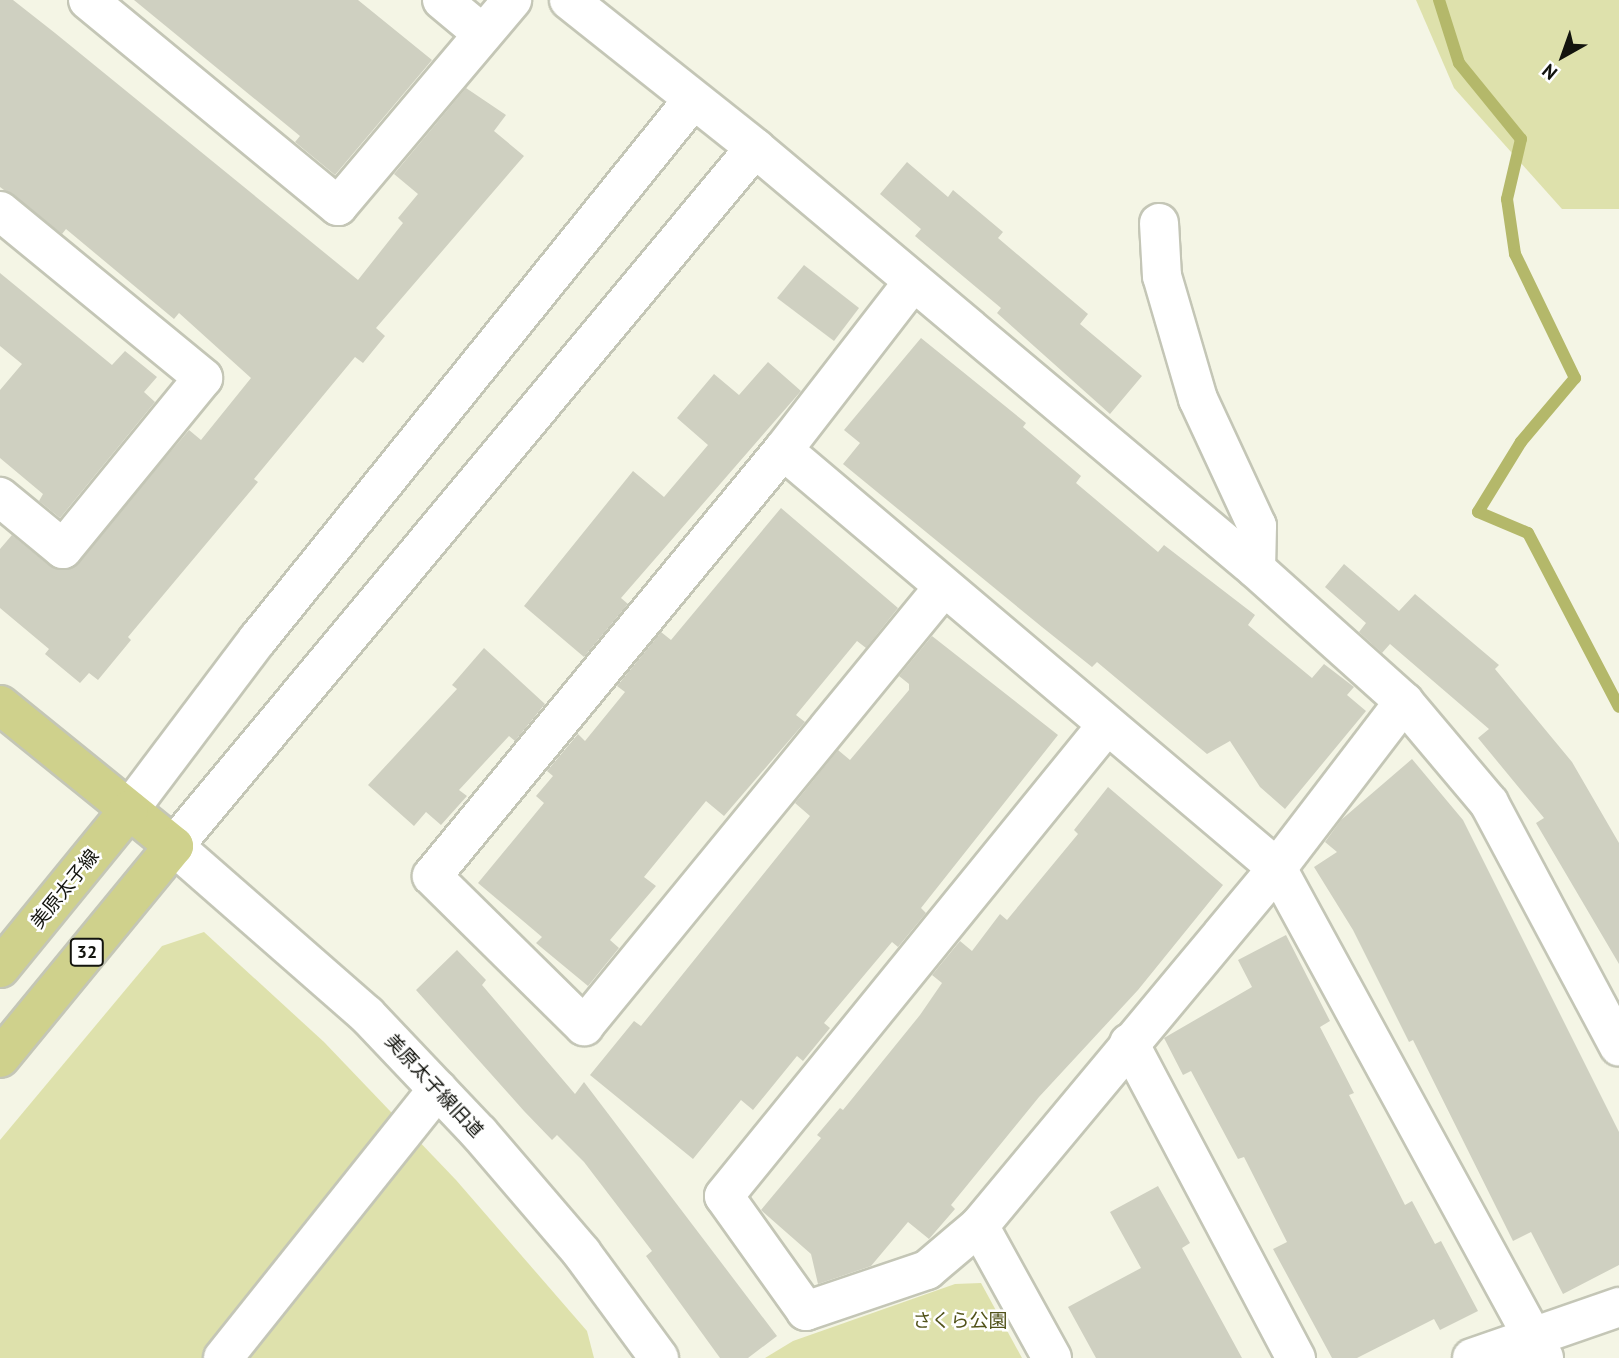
<!DOCTYPE html>
<meta charset="utf-8">
<style>
body{margin:0}
#map{position:relative;width:1619px;height:1358px;overflow:hidden;background:#f4f5e5;font-family:"PT Sans","Noto Sans JP",sans-serif}
div>[style]{position:absolute}
[style*='--x']{left:calc(var(--x)*1px);top:calc(var(--y)*1px);width:calc(var(--w)*1px);rotate:calc(var(--a)*1deg)}
.green>*{inset:0;background:#dee1ac}
.stream>*{height:12px;margin:-6px;padding:0 6px;transform-origin:6px;border-radius:6px;background:#b4b86a}
.building>*{inset:0;background:#cfd0c1}
.roads{filter:drop-shadow(2px 0 #c4c6b6) drop-shadow(-2px 0 #c4c6b6) drop-shadow(0 2px #c4c6b6) drop-shadow(0 -2px #c4c6b6)}
.minor>*{height:38px;margin:-19px;padding:0 19px;transform-origin:19px;border-radius:19px;background:#fff}
.major>*{height:38px;margin:-19px;padding:0 19px;transform-origin:19px;border-radius:19px;background:#cfd18c}
span{translate:-50% -50%;white-space:nowrap;text-align:center;line-height:1.15;-webkit-text-stroke:5px #fff;paint-order:stroke}
.shield-label span{padding:2px 5px;background:#fff;border:2px solid;border-radius:5px;-webkit-text-stroke-width:0}
.shield-label{font-size:18px;color:#13140e;font-weight:700}
.street-label{font-size:19px;color:#13140e}
.park-label{font-size:19px;color:#515219}
.north{position:absolute;left:1528px;top:21px;width:70px;height:70px;-webkit-text-stroke:5px #fff;paint-order:stroke;rotate:220deg;font-size:19px;font-weight:700;line-height:28px;text-align:center;color:#13140e}
.north::after{content:'';display:block;margin:auto;width:24px;height:32px;background:#13140e;clip-path:polygon(50% 0,100% 100%,50% 72%,0 100%)}
</style>
<div id="map">
<div class="green">
<i style="clip-path:polygon(1416px 0,1619px 0,1619px 209px,1562px 209px,1454px 88px)"></i>
<i style="clip-path:polygon(204px 932px,324px 1042px,456px 1180px,587px 1331px,594px 1358px,0 1358px,0 1140px,162px 946px)"></i>
<i style="clip-path:polygon(981px 1283px,1022px 1358px,765px 1358px,793px 1341px,955px 1284px)"></i>
</div>
<div class="stream">
<i style="--x:1439;--y:0;--w:66;--a:72.4"></i>
<i style="--x:1459;--y:63;--w:98;--a:50.8"></i>
<i style="--x:1521;--y:139;--w:62;--a:103.1"></i>
<i style="--x:1507;--y:199;--w:56;--a:81.7"></i>
<i style="--x:1515;--y:254;--w:138;--a:64.2"></i>
<i style="--x:1575;--y:378;--w:84;--a:130.2"></i>
<i style="--x:1521;--y:442;--w:82;--a:121.6"></i>
<i style="--x:1478;--y:512;--w:54;--a:22.8"></i>
<i style="--x:1528;--y:533;--w:196;--a:62.4"></i>
</div>
<div class="building">
<i style="clip-path:polygon(0 0,13px 0,55px 33px,358px 280px,403px 223px,398px 218px,418px 194px,394px 174px,466px 88px,506px 115px,494px 131px,524px 156px,376px 328px,385px 336px,363px 363px,355px 357px,254px 479px,258px 482px,128px 637px,131px 640px,98px 680px,89px 673px,80px 683px,45px 654px,49px 649px,0 608px,0 549px,12px 535px,50px 566px,71px 569px,189px 430px,201px 440px,251px 378px,179px 313px,174px 319px,66px 229px,62px 234px,0 187px)"></i>
<i style="clip-path:polygon(134px 0,358px 0,432px 60px,335px 175px,295px 142px,300px 136px)"></i>
<i style="clip-path:polygon(907px 162px,948px 197px,953px 190px,1003px 232px,998px 238px,1088px 314px,1080px 324px,1142px 376px,1110px 414px,997px 313px,1001px 308px,915px 236px,921px 229px,880px 194px)"></i>
<i style="clip-path:polygon(804px 265px,859px 308px,834px 341px,777px 298px)"></i>
<i style="clip-path:polygon(0 273px,112px 365px,125px 351px,157px 377px,144px 392px,155px 402px,60px 518px,39px 501px,43px 494px,0 458px,0 390px,22px 364px,0 346px)"></i>
<i style="clip-path:polygon(921px 338px,1026px 423px,1023px 427px,1081px 476px,1076px 483px,1158px 552px,1164px 545px,1255px 615px,1248px 625px,1312px 678px,1324px 664px,1354px 687px,1347px 695px,1366px 711px,1285px 809px,1260px 787px,1230px 741px,1207px 754px,1097px 662px,1092px 667px,1042px 627px,843px 464px,860px 443px,844px 430px)"></i>
<i style="clip-path:polygon(768px 362px,801px 391px,621px 598px,628px 604px,584px 657px,524px 606px,633px 471px,664px 497px,708px 445px,677px 418px,714px 374px,739px 395px)"></i>
<i style="clip-path:polygon(781px 508px,898px 608px,866px 648px,857px 641px,796px 715px,805px 722px,724px 816px,706px 801px,644px 877px,656px 886px,610px 940px,619px 948px,588px 986px,536px 943px,542px 937px,478px 883px,544px 803px,536px 796px,553px 776px,547px 771px,578px 734px,585px 741px,625px 692px,617px 686px,661px 632px,671px 640px)"></i>
<i style="clip-path:polygon(1344px 564px,1399px 611px,1415px 594px,1499px 665px,1495px 669px,1572px 762px,1619px 843px,1619px 964px,1536px 823px,1544px 818px,1478px 738px,1489px 729px,1390px 644px,1382px 653px,1359px 632px,1366px 623px,1325px 587px)"></i>
<i style="clip-path:polygon(932px 636px,1058px 735px,921px 908px,926px 913px,898px 947px,892px 942px,824px 1023px,830px 1028px,803px 1061px,797px 1056px,753px 1110px,741px 1100px,693px 1159px,590px 1075px,634px 1021px,641px 1026px,810px 816px,795px 803px,838px 750px,850px 760px,909px 690px,909px 684px,899px 676px)"></i>
<i style="clip-path:polygon(484px 648px,545px 704px,515px 741px,509px 736px,459px 790px,467px 796px,441px 825px,426px 812px,414px 826px,368px 785px,457px 689px,452px 685px)"></i>
<i style="clip-path:polygon(1412px 759px,1463px 820px,1619px 1132px,1619px 1265px,1563px 1294px,1531px 1232px,1513px 1241px,1413px 1040px,1409px 1042px,1353px 930px,1314px 867px,1337px 852px,1325px 842px,1341px 820px)"></i>
<i style="clip-path:polygon(1108px 787px,1223px 885px,1138px 990px,1039px 1097px,951px 1205px,955px 1209px,929px 1239px,908px 1222px,871px 1266px,818px 1284px,811px 1254px,761px 1210px,821px 1138px,817px 1135px,840px 1108px,843px 1110px,920px 1015px,942px 983px,932px 975px,960px 941px,972px 951px,1000px 914px,1007px 920px,1078px 834px,1074px 830px)"></i>
<i style="clip-path:polygon(1286px 935px,1330px 1021px,1320px 1027px,1354px 1093px,1349px 1095px,1405px 1205px,1412px 1201px,1435px 1244px,1441px 1241px,1478px 1311px,1440px 1330px,1434px 1319px,1357px 1358px,1332px 1358px,1273px 1249px,1287px 1242px,1244px 1157px,1238px 1159px,1191px 1071px,1183px 1075px,1164px 1038px,1252px 987px,1238px 960px)"></i>
<i style="clip-path:polygon(457px 950px,486px 980px,482px 985px,575px 1094px,584px 1082px,777px 1336px,748px 1358px,720px 1358px,646px 1256px,652px 1251px,584px 1162px,557px 1135px,552px 1140px,524px 1111px,416px 990px)"></i>
<i style="clip-path:polygon(1158px 1186px,1190px 1243px,1182px 1248px,1242px 1358px,1096px 1358px,1068px 1307px,1141px 1268px,1110px 1212px)"></i>
</div>
<div class="roads">
<div class="minor">
<i style="--x:88;--y:0;--w:324;--a:39.5"></i>
<i style="--x:338;--y:206;--w:270;--a:-49.8"></i>
<i style="--x:442;--y:0;--w:53;--a:39.7"></i>
<i style="--x:569;--y:0;--w:238;--a:38.5"></i>
<i style="--x:755;--y:148;--w:654;--a:40.04"></i>
<i style="--x:1256;--y:569;--w:199;--a:41.9"></i>
<i style="--x:1404;--y:702;--w:132;--a:49.9"></i>
<i style="--x:1489;--y:803;--w:276;--a:61.9"></i>
<i style="--x:0;--y:211;--w:263;--a:39.4"></i>
<i style="--x:203;--y:378;--w:221;--a:129.3"></i>
<i style="--x:63;--y:549;--w:82;--a:-140.5"></i>
<i style="--x:1159;--y:223;--w:53;--a:86.8"></i>
<i style="--x:1162;--y:276;--w:128;--a:73.7"></i>
<i style="--x:1198;--y:399;--w:140;--a:65.1"></i>
<i style="--x:1257;--y:526;--w:43;--a:91.3"></i>
<i style="--x:913;--y:282;--w:212;--a:127.7"></i>
<i style="--x:783;--y:450;--w:552;--a:129.49"></i>
<i style="--x:432;--y:876;--w:214;--a:44.6"></i>
<i style="--x:584;--y:1026;--w:566;--a:-50.66"></i>
<i style="--x:783;--y:450;--w:647;--a:40.24"></i>
<i style="--x:1277;--y:868;--w:558;--a:61.41"></i>
<i style="--x:129;--y:810;--w:214;--a:-53"></i>
<i style="--x:258;--y:639;--w:691;--a:-51.11"></i>
<i style="--x:1129;--y:1043;--w:357;--a:62.1"></i>
<i style="--x:979;--y:1226;--w:68;--a:139.8"></i>
<i style="--x:927;--y:1270;--w:128;--a:161.3"></i>
<i style="--x:806;--y:1311;--w:141;--a:-125.5"></i>
<i style="--x:724;--y:1196;--w:607;--a:-50.88"></i>
<i style="--x:223;--y:1358;--w:344;--a:-51.4"></i>
<i style="--x:659;--y:1358;--w:130;--a:-126.3"></i>
<i style="--x:582;--y:1253;--w:158;--a:-130.6"></i>
<i style="--x:479;--y:1133;--w:163;--a:-133.5"></i>
<i style="--x:367;--y:1015;--w:257;--a:-138.8"></i>
<i style="--x:174;--y:846;--w:908;--a:-50.23"></i>
<i style="--x:1052;--y:1358;--w:151;--a:-118.9"></i>
<i style="--x:979;--y:1226;--w:466;--a:-50.2"></i>
<i style="--x:1277;--y:868;--w:209;--a:-52.6"></i>
<i style="--x:1472;--y:1358;--w:156;--a:-19.1"></i>
</div>
<div class="major">
<i style="--x:0;--y:705;--w:224;--a:39"></i>
<i style="--x:174;--y:846;--w:274;--a:129.4"></i>
<i style="--x:0;--y:968;--w:204;--a:-50.8"></i>
</div>
</div>
<div class="shield-label">
<span style="left:87px;top:952px">32</span>
</div>
<div class="street-label">
<span style="left:65px;top:889px;rotate:-51deg">美原太子線</span>
<span style="left:434px;top:1086px;rotate:47deg">美原太子線旧道</span>
</div>
<div class="park-label">
<span style="left:960px;top:1321px">さくら公園</span>
</div>
<div class="north">N</div>
</div>
